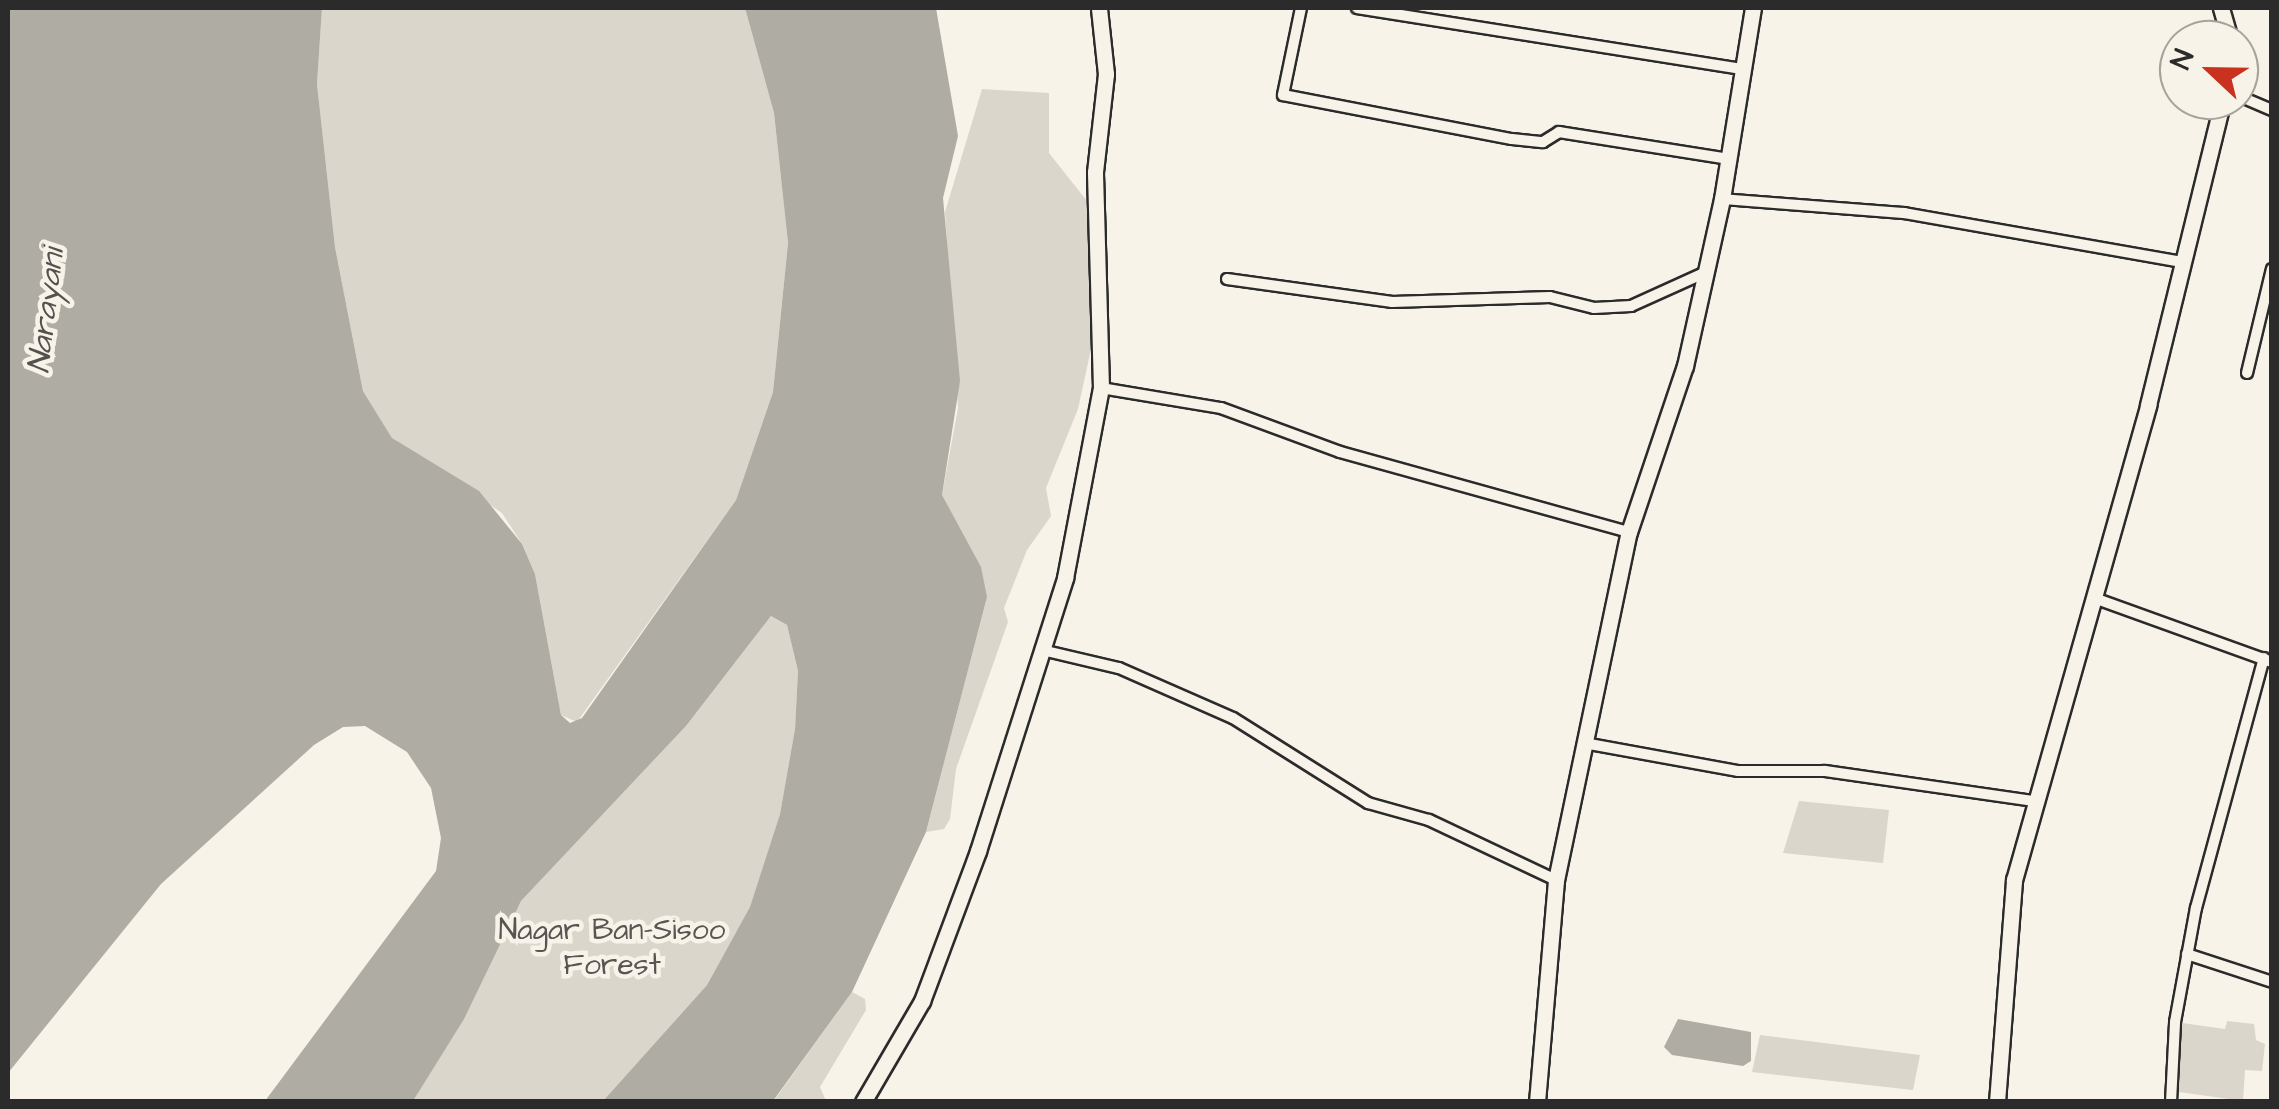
<!DOCTYPE html>
<style>
body{margin:0}
#map{position:relative;width:2279px;height:1109px;overflow:hidden;background:#f7f3e8;font-family:"Architects Daughter",sans-serif}
div>[style]{position:absolute}
[style*='--x']{left:calc(var(--x)*1px);top:calc(var(--y)*1px);width:calc(var(--w)*1px);rotate:calc(var(--a)*1deg)}
.green>*{inset:0;background:#dad6cc}
.water>*{inset:0;background:#afaca4}
.roads{filter:drop-shadow(2px 0 #2b2b2b) drop-shadow(-2px 0 #2b2b2b) drop-shadow(0 2px #2b2b2b) drop-shadow(0 -2px #2b2b2b)}
.street>*{height:10px;margin:-5px;padding:0 5px;transform-origin:5px;border-radius:5px;background:#f7f3e8}
.secondary>*{height:15px;margin:-7.5px;padding:0 7.5px;transform-origin:7.5px;border-radius:7.5px;background:#f7f3e8}
span{translate:-50% -50%;white-space:nowrap;text-align:center;line-height:1.15;-webkit-text-stroke:9px #f7f3e8;paint-order:stroke}
.park-label{font-size:30px;color:#575653}
.water-label{font-size:32px;color:#53524f;font-style:italic}
.frame{position:absolute;inset:0;border:10px solid #2b2b2b;pointer-events:none}
.north{position:absolute;left:2159px;top:20px;width:100px;height:100px;box-sizing:border-box;background:#f7f3e8;border:2px solid #a5a39c;border-radius:50%;rotate:292deg;font-size:28px;font-weight:700;line-height:40px;text-align:center;color:#2b2b2b}
.north::after{content:'';display:block;margin:auto;width:35px;height:45px;background:#c8321e;clip-path:polygon(50% 0,100% 100%,50% 72%,0 100%)}
</style>
<div id="map">
<div class="green">
<i style="clip-path:polygon(322px 8px,745px 8px,774px 113px,788px 243px,773px 392px,736px 500px,577px 722px,561px 715px,535px 574px,522px 544px,502px 513px,392px 438px,363px 391px,335px 247px,317px 84px)"></i>
<i style="clip-path:polygon(982px 89px,1049px 93px,1049px 153px,1087px 201px,1096px 263px,1093px 340px,1078px 409px,1046px 488px,1051px 516px,1027px 550px,1004px 608px,1008px 622px,956px 769px,950px 819px,944px 829px,926px 832px,987px 597px,942px 495px,958px 408px,945px 212px)"></i>
<i style="clip-path:polygon(771px 616px,787px 625px,798px 671px,795px 729px,780px 814px,750px 908px,707px 985px,603px 1101px,413px 1102px,521px 901px,686px 726px)"></i>
<i style="clip-path:polygon(1799px 801px,1889px 810px,1883px 863px,1783px 853px)"></i>
<i style="clip-path:polygon(852px 992px,865px 999px,866px 1010px,820px 1087px,826px 1101px,773px 1102px)"></i>
<i style="clip-path:polygon(2227px 1021px,2254px 1024px,2256px 1040px,2265px 1044px,2262px 1071px,2245px 1070px,2243px 1101px,2172px 1091px,2175px 1022px,2225px 1029px)"></i>
<i style="clip-path:polygon(1760px 1035px,1920px 1055px,1913px 1090px,1752px 1072px)"></i>
</div>
<div class="water">
<i style="clip-path:polygon(8px 8px,322px 8px,317px 84px,335px 247px,363px 391px,392px 438px,479px 491px,522px 544px,535px 574px,561px 715px,570px 723px,582px 718px,736px 500px,773px 392px,788px 243px,774px 113px,745px 8px,936px 8px,958px 136px,943px 198px,960px 381px,942px 495px,981px 567px,987px 597px,926px 832px,852px 992px,773px 1101px,603px 1101px,707px 985px,750px 907px,780px 814px,795px 729px,798px 671px,787px 625px,771px 616px,686px 726px,521px 901px,464px 1019px,413px 1101px,265px 1101px,436px 871px,441px 838px,431px 788px,407px 752px,365px 726px,343px 727px,314px 745px,161px 884px,8px 1073px)"></i>
<i style="clip-path:polygon(1678px 1019px,1751px 1032px,1751px 1061px,1743px 1066px,1672px 1055px,1664px 1047px)"></i>
</div>
<div class="roads">
<div class="street">
<i style="--x:1301;--y:8;--w:89;--a:101.7"></i>
<i style="--x:1283;--y:95;--w:233;--a:10.9"></i>
<i style="--x:1512;--y:139;--w:31;--a:6"></i>
<i style="--x:1543;--y:142;--w:19;--a:-32"></i>
<i style="--x:1559;--y:132;--w:172;--a:9"></i>
<i style="--x:1357;--y:8;--w:391;--a:9"></i>
<i style="--x:2239;--y:96;--w:36;--a:23"></i>
<i style="--x:1722;--y:199;--w:183;--a:4.4"></i>
<i style="--x:1904;--y:213;--w:283;--a:10"></i>
<i style="--x:1227;--y:279;--w:167;--a:7.9"></i>
<i style="--x:1392;--y:302;--w:158;--a:-1.8"></i>
<i style="--x:1550;--y:297;--w:45;--a:14"></i>
<i style="--x:1594;--y:308;--w:37;--a:-3"></i>
<i style="--x:1631;--y:306;--w:78;--a:-24.3"></i>
<i style="--x:2247;--y:373;--w:107;--a:-76.5"></i>
<i style="--x:1101;--y:388;--w:122;--a:9.5"></i>
<i style="--x:1221;--y:408;--w:127;--a:20.3"></i>
<i style="--x:1340;--y:452;--w:300;--a:15.5"></i>
<i style="--x:2094;--y:598;--w:189;--a:19.8"></i>
<i style="--x:1042;--y:650;--w:79;--a:13.2"></i>
<i style="--x:1119;--y:668;--w:124;--a:23.7"></i>
<i style="--x:1233;--y:718;--w:160;--a:32.2"></i>
<i style="--x:1368;--y:803;--w:63;--a:15.6"></i>
<i style="--x:1429;--y:820;--w:140;--a:25.3"></i>
<i style="--x:1584;--y:743;--w:157;--a:10.3"></i>
<i style="--x:1738;--y:771;--w:87;--a:0"></i>
<i style="--x:1825;--y:771;--w:210;--a:8.2"></i>
<i style="--x:2187;--y:954;--w:89;--a:18.2"></i>
<i style="--x:2171;--y:1102;--w:80;--a:-87.1"></i>
<i style="--x:2175;--y:1022;--w:116;--a:-79.6"></i>
<i style="--x:2196;--y:908;--w:259;--a:-74.8"></i>
</div>
<div class="secondary">
<i style="--x:2221;--y:8;--w:33;--a:74"></i>
<i style="--x:863;--y:1102;--w:117;--a:-59.7"></i>
<i style="--x:922;--y:1001;--w:160;--a:-69.5"></i>
<i style="--x:978;--y:851;--w:287;--a:-72.3"></i>
<i style="--x:1065;--y:578;--w:193;--a:-79.3"></i>
<i style="--x:1101;--y:388;--w:216;--a:-91.6"></i>
<i style="--x:1095;--y:172;--w:99;--a:-83.6"></i>
<i style="--x:1106;--y:74;--w:66;--a:-96.1"></i>
<i style="--x:1537;--y:1102;--w:223;--a:-85.1"></i>
<i style="--x:1556;--y:880;--w:356;--a:-78.2"></i>
<i style="--x:1629;--y:532;--w:175;--a:-71.4"></i>
<i style="--x:1685;--y:366;--w:171;--a:-77.5"></i>
<i style="--x:1722;--y:199;--w:193;--a:-80.8"></i>
<i style="--x:1997;--y:1102;--w:223;--a:-85.6"></i>
<i style="--x:2014;--y:880;--w:494;--a:-74.2"></i>
<i style="--x:2148;--y:405;--w:314;--a:-76.2"></i>
</div>
</div>
<div class="park-label">
<span style="left:612px;top:947px">Nagar Ban-Sisoo<br>Forest</span>
</div>
<div class="water-label">
<span style="left:47px;top:311px;rotate:-83deg">Narayani</span>
</div>
<div class="frame"></div>
<div class="north">N</div>
</div>
